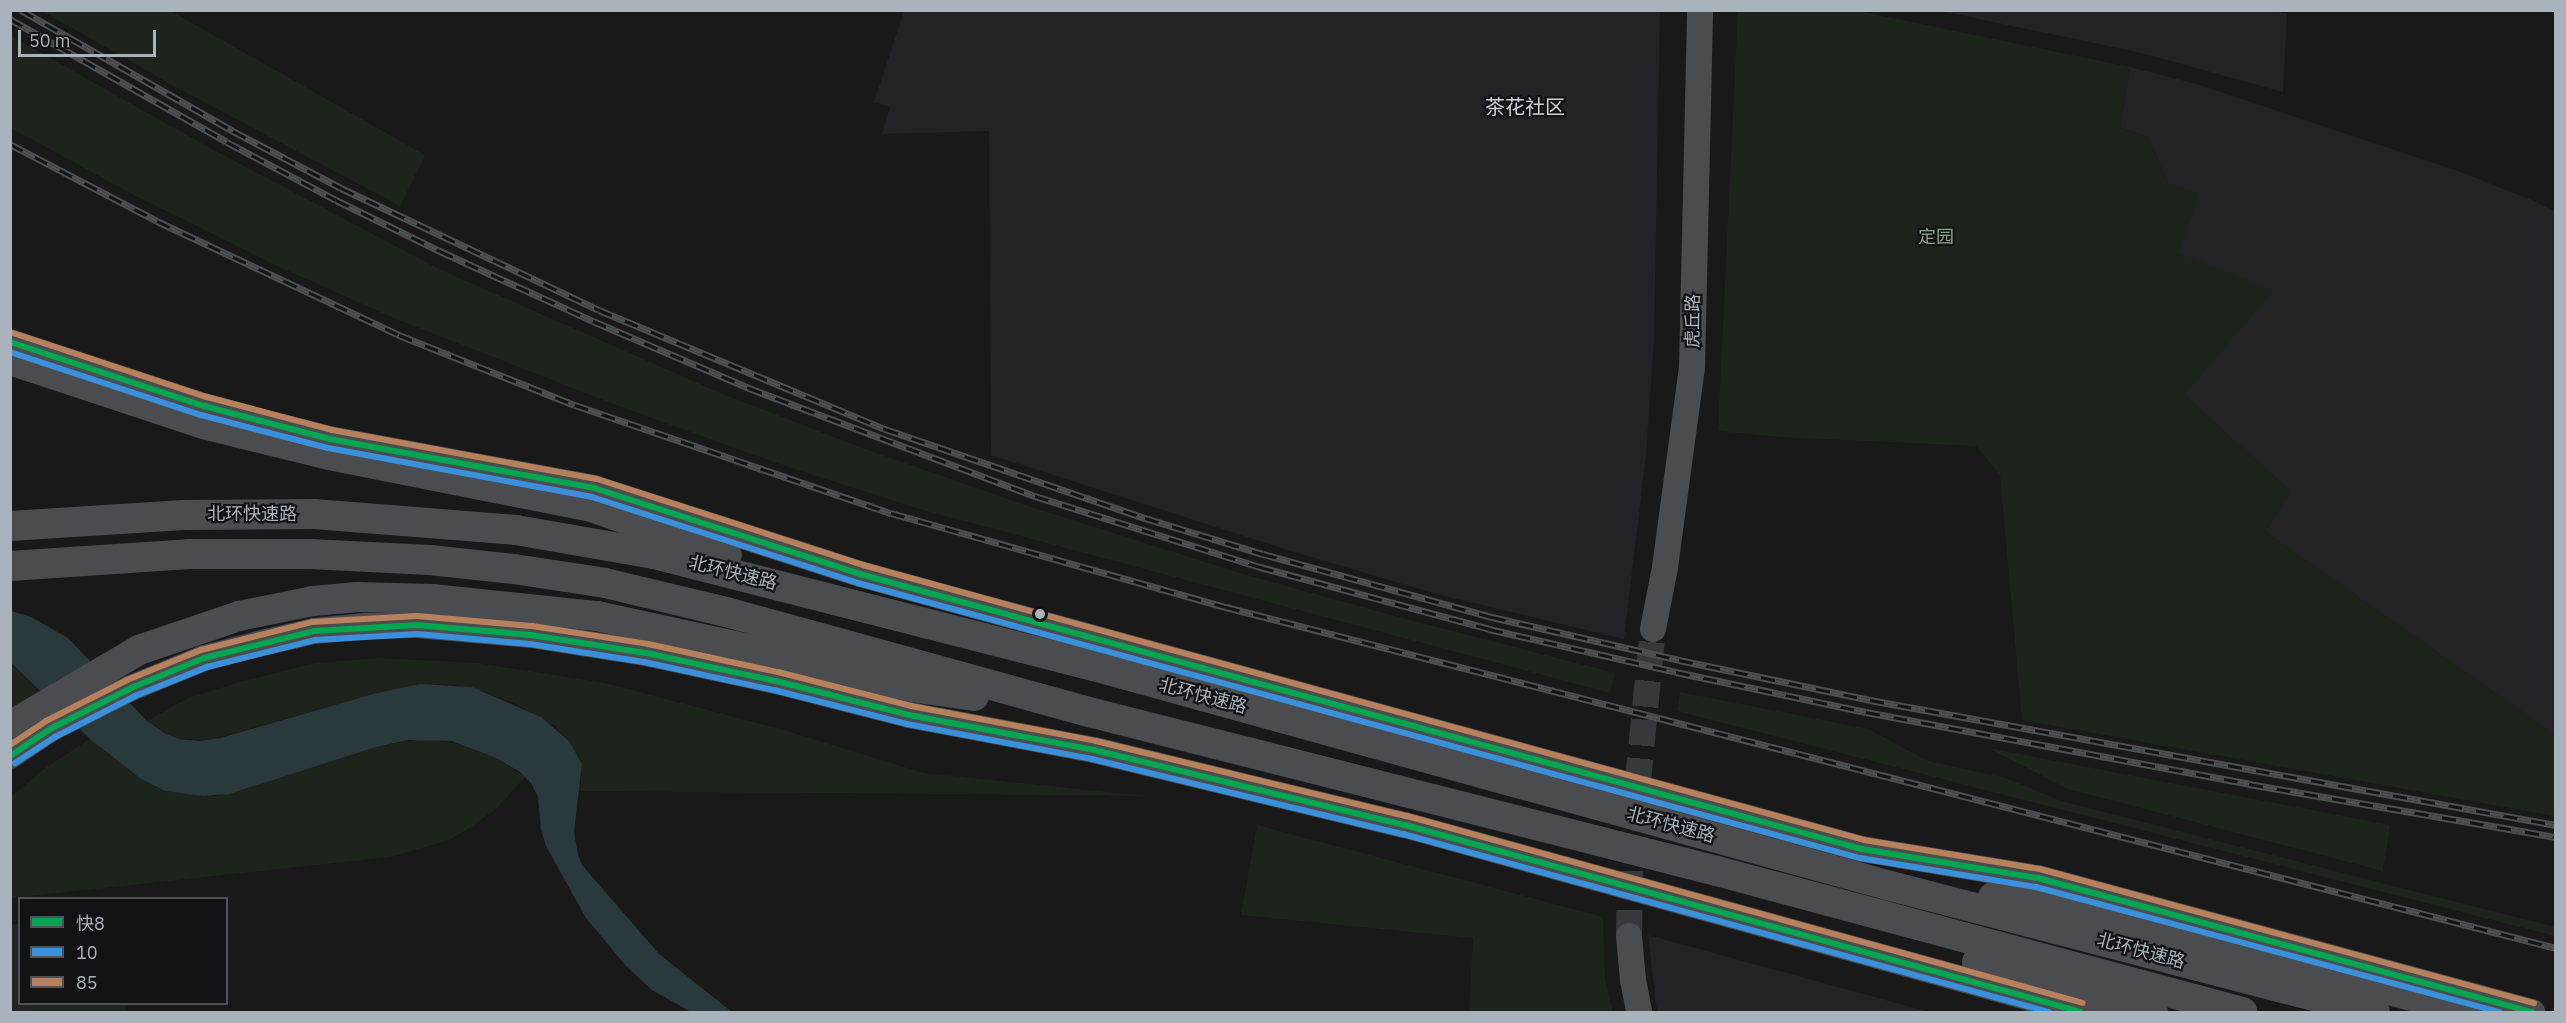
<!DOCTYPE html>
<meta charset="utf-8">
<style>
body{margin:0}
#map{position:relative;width:2566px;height:1023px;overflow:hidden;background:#191919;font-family:"IBM Plex Sans","Noto Sans SC",sans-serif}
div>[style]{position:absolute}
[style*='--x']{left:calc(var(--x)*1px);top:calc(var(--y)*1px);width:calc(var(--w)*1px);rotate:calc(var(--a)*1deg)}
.built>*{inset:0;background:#232325}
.green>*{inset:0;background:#1d241c}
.water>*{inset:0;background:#2a393c}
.major-tunnel>*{height:26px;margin-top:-13px;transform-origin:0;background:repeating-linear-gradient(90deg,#363839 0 26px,transparent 0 39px)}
.major>*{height:26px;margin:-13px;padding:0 13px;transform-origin:13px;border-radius:13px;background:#4a4c4e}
.highway>*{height:30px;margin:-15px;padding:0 15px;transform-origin:15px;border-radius:15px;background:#4a4c4f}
.rail>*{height:7px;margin-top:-3.5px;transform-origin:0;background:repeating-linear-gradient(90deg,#131315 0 14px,#4d5051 0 28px);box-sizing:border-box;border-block:2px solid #4d5051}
.bus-1>*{height:6px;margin:-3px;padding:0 3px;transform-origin:3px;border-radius:3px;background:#00a651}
.bus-2>*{height:6px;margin:-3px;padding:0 3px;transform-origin:3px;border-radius:3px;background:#3a90db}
.bus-3>*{height:6px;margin:-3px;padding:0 3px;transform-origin:3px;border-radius:3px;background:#b6815c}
.dots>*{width:16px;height:16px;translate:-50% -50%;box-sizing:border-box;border:3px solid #131315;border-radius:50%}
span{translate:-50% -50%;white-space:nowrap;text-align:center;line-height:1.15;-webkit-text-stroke:4.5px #131315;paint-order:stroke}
.park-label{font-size:18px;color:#86a87f}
.street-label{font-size:18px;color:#a9b3bb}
.neighbourhood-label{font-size:20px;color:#cad1d7}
.frame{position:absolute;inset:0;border:12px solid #a9b3bb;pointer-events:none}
.legend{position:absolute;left:18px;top:897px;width:210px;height:108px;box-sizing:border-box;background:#131315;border:2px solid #4f5357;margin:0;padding:8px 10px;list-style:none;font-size:18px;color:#a9b3bb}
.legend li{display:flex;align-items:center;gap:12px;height:30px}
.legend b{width:30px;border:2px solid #4f5357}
.scale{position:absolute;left:18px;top:30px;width:138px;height:27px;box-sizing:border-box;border:3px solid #a9b3bb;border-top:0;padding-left:8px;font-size:18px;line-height:21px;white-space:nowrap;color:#a9b3bb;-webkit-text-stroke:4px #131315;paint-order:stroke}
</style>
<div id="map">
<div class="built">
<i style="clip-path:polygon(904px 11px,1660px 11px,1654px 338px,1646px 455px,1624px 639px,1440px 595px,1291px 551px,991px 455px,989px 131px,882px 134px,890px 107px,874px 102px)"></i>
<i style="clip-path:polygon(1941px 11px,2272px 11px,2287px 14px,2283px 92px,2142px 53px)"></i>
<i style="clip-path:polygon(2130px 67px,2197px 84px,2458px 171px,2534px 201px,2555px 212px,2555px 735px,2265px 532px,2291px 492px,2184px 395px,2177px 253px,2168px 183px,2148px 137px,2120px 128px)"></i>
<i style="clip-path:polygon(19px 924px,20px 1004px,125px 1004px,126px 1012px,11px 1012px,10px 925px)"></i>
<i style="clip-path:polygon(1648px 935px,1929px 1012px,1657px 1012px)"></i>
</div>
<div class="green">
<i style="clip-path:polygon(42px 11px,171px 11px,425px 155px,400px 206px,174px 86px)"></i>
<i style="clip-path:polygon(1738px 11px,1858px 11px,2130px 67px,2120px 128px,2148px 137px,2168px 183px,2200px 194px,2178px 253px,2274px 290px,2184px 395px,2291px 492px,2265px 532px,2555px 735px,2555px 816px,2022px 720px,2000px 475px,1976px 446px,1780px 437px,1718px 431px)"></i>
<i style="clip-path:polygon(11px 36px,208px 147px,439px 269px,718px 392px,862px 448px,1025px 505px,1243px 574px,1391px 615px,1615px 673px,1610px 693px,923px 510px,782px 465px,616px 405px,396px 319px,273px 264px,134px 195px,11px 128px)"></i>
<i style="clip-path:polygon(377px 658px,477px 663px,605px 683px,780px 729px,924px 773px,1146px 796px,580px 791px,582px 764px,569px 741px,554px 726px,520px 706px,486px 692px,457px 685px,440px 684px,366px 696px,209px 740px,179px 739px,166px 734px,147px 721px,188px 698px,240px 682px,315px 663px)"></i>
<i style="clip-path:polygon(10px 663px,42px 695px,10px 714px)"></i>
<i style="clip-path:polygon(1680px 692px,1868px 729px,1928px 761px,2006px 778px,2061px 801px,2555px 927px,2555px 936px,1677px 711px)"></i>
<i style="clip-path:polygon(90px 739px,141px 779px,154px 786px,165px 791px,216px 796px,376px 747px,420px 739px,466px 745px,494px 757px,525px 777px,497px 808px,471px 827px,449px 840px,390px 857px,11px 898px,11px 797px,45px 768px)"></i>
<i style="clip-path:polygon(1988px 748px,2390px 825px,2383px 871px,2068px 789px)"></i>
<i style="clip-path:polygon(1257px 825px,1603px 917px,1605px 979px,1613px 1012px,1469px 1012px,1473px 938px,1241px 915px)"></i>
<i style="clip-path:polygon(33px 1004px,125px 1004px,126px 1012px,34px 1012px)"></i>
</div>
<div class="water">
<i style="clip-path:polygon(11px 611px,31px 617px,68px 638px,147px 721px,166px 734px,179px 739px,200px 741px,220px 738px,373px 694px,420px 684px,472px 687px,541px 717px,569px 741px,582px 764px,574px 831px,578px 855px,582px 865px,659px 954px,732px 1012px,691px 1012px,652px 990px,626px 966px,586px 918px,546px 846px,541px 829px,538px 797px,531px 783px,520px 772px,494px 757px,452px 741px,408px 740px,376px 747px,229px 794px,203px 796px,165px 791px,141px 779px,90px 739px,11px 663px)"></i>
</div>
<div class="major-tunnel">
<i style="--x:1629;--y:936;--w:74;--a:-89.2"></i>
<i style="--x:1630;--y:862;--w:234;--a:-84.4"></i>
</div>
<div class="major">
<i style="--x:10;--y:342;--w:204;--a:18.3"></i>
<i style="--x:204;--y:406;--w:68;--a:15.3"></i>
<i style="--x:270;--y:424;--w:62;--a:14"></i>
<i style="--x:330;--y:439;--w:269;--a:10.5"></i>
<i style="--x:594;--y:488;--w:280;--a:17.9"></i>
<i style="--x:860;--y:574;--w:1039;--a:15.35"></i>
<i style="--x:1862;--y:849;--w:178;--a:9.4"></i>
<i style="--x:2038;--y:878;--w:512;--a:15.18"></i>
<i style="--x:1653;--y:629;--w:63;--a:-79"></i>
<i style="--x:1665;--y:567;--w:201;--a:-82.3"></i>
<i style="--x:1692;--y:368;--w:358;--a:-88.7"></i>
<i style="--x:10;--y:756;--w:48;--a:-34"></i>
<i style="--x:50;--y:729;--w:91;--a:-26.8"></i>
<i style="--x:131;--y:688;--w:79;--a:-22.3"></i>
<i style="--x:204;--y:658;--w:56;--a:-14.5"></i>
<i style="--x:258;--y:644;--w:57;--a:-13.1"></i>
<i style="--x:314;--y:631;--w:51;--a:-5.6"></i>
<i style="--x:365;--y:626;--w:52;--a:-1.1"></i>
<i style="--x:417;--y:625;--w:114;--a:5"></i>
<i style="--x:531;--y:635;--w:116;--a:8.9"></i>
<i style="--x:646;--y:653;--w:133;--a:12.2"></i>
<i style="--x:776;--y:681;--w:137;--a:14.3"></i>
<i style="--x:909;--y:715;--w:188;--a:10.7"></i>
<i style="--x:1094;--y:750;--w:320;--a:13.6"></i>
<i style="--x:1405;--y:825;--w:701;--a:15.46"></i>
<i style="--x:1629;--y:936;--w:44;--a:84.8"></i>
<i style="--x:1633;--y:980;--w:33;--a:79"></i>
</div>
<div class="highway">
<i style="--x:10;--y:360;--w:203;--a:18.3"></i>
<i style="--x:203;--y:424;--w:130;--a:13.8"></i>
<i style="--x:329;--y:455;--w:268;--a:11.2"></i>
<i style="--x:592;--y:507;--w:143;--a:19.6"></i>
<i style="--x:10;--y:526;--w:174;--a:-3.6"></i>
<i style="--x:184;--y:515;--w:130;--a:-0.4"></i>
<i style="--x:314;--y:514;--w:203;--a:4.5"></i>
<i style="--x:516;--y:530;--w:140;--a:9.9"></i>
<i style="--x:654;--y:554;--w:454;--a:14.3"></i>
<i style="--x:1094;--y:666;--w:823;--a:15.44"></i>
<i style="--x:1887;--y:885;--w:504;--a:14.59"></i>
<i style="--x:10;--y:566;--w:179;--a:-3.8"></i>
<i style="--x:189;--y:554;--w:121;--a:0"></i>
<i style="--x:310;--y:554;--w:120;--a:2.9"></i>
<i style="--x:430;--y:560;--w:84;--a:6.1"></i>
<i style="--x:514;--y:569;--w:92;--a:8.7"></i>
<i style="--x:605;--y:583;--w:124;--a:13.5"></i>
<i style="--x:726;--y:612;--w:381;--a:15.4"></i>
<i style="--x:1093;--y:713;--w:644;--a:14.21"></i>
<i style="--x:1717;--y:871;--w:544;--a:15.03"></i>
<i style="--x:10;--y:726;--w:150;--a:-30.5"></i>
<i style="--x:139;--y:650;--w:106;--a:-18.8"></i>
<i style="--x:239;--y:616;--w:76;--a:-11.5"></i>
<i style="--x:313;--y:601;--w:44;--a:-5.2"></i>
<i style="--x:357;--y:597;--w:75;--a:1.5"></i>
<i style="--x:432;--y:599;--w:166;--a:5.9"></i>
<i style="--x:597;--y:616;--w:178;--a:12.3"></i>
<i style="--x:771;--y:654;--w:116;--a:14.5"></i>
<i style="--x:883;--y:683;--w:92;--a:8.1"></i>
<i style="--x:1993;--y:897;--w:68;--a:5.9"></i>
<i style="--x:2061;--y:904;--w:426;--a:14.7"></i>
<i style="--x:1977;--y:962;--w:183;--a:15.9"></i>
</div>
<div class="rail">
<i style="--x:21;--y:10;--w:244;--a:29.7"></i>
<i style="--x:233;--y:131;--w:122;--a:27.8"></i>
<i style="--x:341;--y:188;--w:285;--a:25.3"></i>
<i style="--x:599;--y:310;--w:310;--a:22.6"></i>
<i style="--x:885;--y:429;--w:275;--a:18.9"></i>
<i style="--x:1145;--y:518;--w:123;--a:17"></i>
<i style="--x:1263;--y:554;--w:238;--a:15.4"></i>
<i style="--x:1492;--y:617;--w:192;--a:12.9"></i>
<i style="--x:1679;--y:660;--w:195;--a:11.8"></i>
<i style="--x:1870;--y:700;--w:697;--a:10.33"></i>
<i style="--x:10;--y:19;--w:249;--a:29.5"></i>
<i style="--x:227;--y:142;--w:123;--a:28"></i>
<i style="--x:336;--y:200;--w:116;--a:26.1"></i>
<i style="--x:440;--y:251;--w:168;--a:24.6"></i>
<i style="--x:593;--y:321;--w:170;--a:23.2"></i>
<i style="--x:749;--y:388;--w:306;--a:20.7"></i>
<i style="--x:1035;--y:496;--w:236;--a:17.5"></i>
<i style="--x:1260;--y:567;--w:237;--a:15.1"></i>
<i style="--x:1489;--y:629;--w:192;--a:12.9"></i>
<i style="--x:1676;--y:672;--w:194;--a:11.9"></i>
<i style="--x:1866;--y:712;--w:390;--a:10.6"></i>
<i style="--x:2249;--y:784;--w:312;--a:9.8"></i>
<i style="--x:10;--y:144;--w:166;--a:27.6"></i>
<i style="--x:157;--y:221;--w:268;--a:25.2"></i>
<i style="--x:399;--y:335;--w:189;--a:21.7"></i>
<i style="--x:575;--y:405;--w:334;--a:18.9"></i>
<i style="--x:891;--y:513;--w:348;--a:15.7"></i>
<i style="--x:1226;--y:607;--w:1373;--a:14.38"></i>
</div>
<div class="bus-1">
<i style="--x:10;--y:342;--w:204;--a:18.3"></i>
<i style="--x:204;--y:406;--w:130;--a:14.7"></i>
<i style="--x:330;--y:439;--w:269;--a:10.5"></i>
<i style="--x:594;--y:488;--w:280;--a:17.9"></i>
<i style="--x:860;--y:574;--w:1039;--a:15.35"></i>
<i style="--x:1862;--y:849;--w:178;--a:9.4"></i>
<i style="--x:2038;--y:878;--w:512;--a:15.18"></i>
<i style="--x:10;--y:756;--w:48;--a:-34"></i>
<i style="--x:50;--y:729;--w:91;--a:-26.8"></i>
<i style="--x:131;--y:688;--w:79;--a:-22.3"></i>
<i style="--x:204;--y:658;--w:113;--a:-13.8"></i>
<i style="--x:314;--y:631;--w:103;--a:-3.3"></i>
<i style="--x:417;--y:625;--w:114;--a:5"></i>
<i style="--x:531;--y:635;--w:116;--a:8.9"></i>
<i style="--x:646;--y:653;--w:133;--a:12.2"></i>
<i style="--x:776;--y:681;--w:137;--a:14.3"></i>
<i style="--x:909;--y:715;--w:188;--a:10.7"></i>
<i style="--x:1094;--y:750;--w:320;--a:13.6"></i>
<i style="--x:1405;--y:825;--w:701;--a:15.46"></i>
</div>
<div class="bus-2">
<i style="--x:10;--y:352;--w:201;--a:18.3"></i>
<i style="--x:201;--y:415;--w:131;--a:14.6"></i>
<i style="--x:328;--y:448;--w:269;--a:10.5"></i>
<i style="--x:592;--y:497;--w:280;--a:17.9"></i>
<i style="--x:858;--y:583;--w:1039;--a:15.35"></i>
<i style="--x:1860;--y:858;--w:178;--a:9.4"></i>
<i style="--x:2036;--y:887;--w:480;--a:15.1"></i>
<i style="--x:15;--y:763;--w:48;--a:-33"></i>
<i style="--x:55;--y:737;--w:90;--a:-27.1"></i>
<i style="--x:135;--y:696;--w:78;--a:-21.9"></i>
<i style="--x:207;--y:667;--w:111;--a:-14"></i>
<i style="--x:315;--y:640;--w:102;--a:-3.4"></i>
<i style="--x:417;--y:634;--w:113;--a:5.1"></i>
<i style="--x:530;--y:644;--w:115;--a:9"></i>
<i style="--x:644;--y:662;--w:133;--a:12.2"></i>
<i style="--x:774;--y:690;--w:137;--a:14.3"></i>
<i style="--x:907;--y:724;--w:188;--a:10.7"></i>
<i style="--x:1092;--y:759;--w:320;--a:13.6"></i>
<i style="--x:1403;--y:834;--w:670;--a:15.41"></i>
</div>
<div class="bus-3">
<i style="--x:13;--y:333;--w:204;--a:18.3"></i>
<i style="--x:207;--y:397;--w:129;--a:14.8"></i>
<i style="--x:332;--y:430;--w:269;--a:10.5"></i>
<i style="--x:597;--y:479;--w:280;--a:17.9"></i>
<i style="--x:863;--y:565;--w:1038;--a:15.36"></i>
<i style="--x:1864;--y:840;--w:178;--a:9.4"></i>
<i style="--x:2040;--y:869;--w:512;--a:15.18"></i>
<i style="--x:10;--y:745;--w:43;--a:-33.7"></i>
<i style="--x:46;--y:721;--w:91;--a:-26.8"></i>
<i style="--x:127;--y:680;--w:80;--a:-22.1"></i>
<i style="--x:201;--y:650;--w:114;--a:-14.2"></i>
<i style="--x:312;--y:622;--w:105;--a:-3.3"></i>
<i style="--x:417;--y:616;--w:115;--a:5"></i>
<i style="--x:532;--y:626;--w:117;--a:8.8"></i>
<i style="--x:648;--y:644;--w:133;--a:12.2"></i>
<i style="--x:778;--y:672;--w:137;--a:14.3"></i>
<i style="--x:911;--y:706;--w:188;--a:10.7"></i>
<i style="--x:1096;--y:741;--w:320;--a:13.6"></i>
<i style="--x:1407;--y:816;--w:701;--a:15.46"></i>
</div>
<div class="dots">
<i style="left:1040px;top:614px;background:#a9b3bb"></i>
</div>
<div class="park-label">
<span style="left:1936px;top:237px">定园</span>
</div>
<div class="street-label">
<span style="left:1693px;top:321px;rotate:-89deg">虎丘路</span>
<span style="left:252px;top:514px">北环快速路</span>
<span style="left:733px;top:573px;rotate:14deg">北环快速路</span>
<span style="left:1203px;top:696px;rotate:15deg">北环快速路</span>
<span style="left:1671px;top:825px;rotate:15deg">北环快速路</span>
<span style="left:2141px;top:951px;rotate:15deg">北环快速路</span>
</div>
<div class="neighbourhood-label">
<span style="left:1525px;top:106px">茶花社区</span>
</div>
<div class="frame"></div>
<ul class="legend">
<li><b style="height:8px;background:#00a651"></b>快8</li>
<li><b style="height:8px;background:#3a90db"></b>10</li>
<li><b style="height:8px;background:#b6815c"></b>85</li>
</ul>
<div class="scale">50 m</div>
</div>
